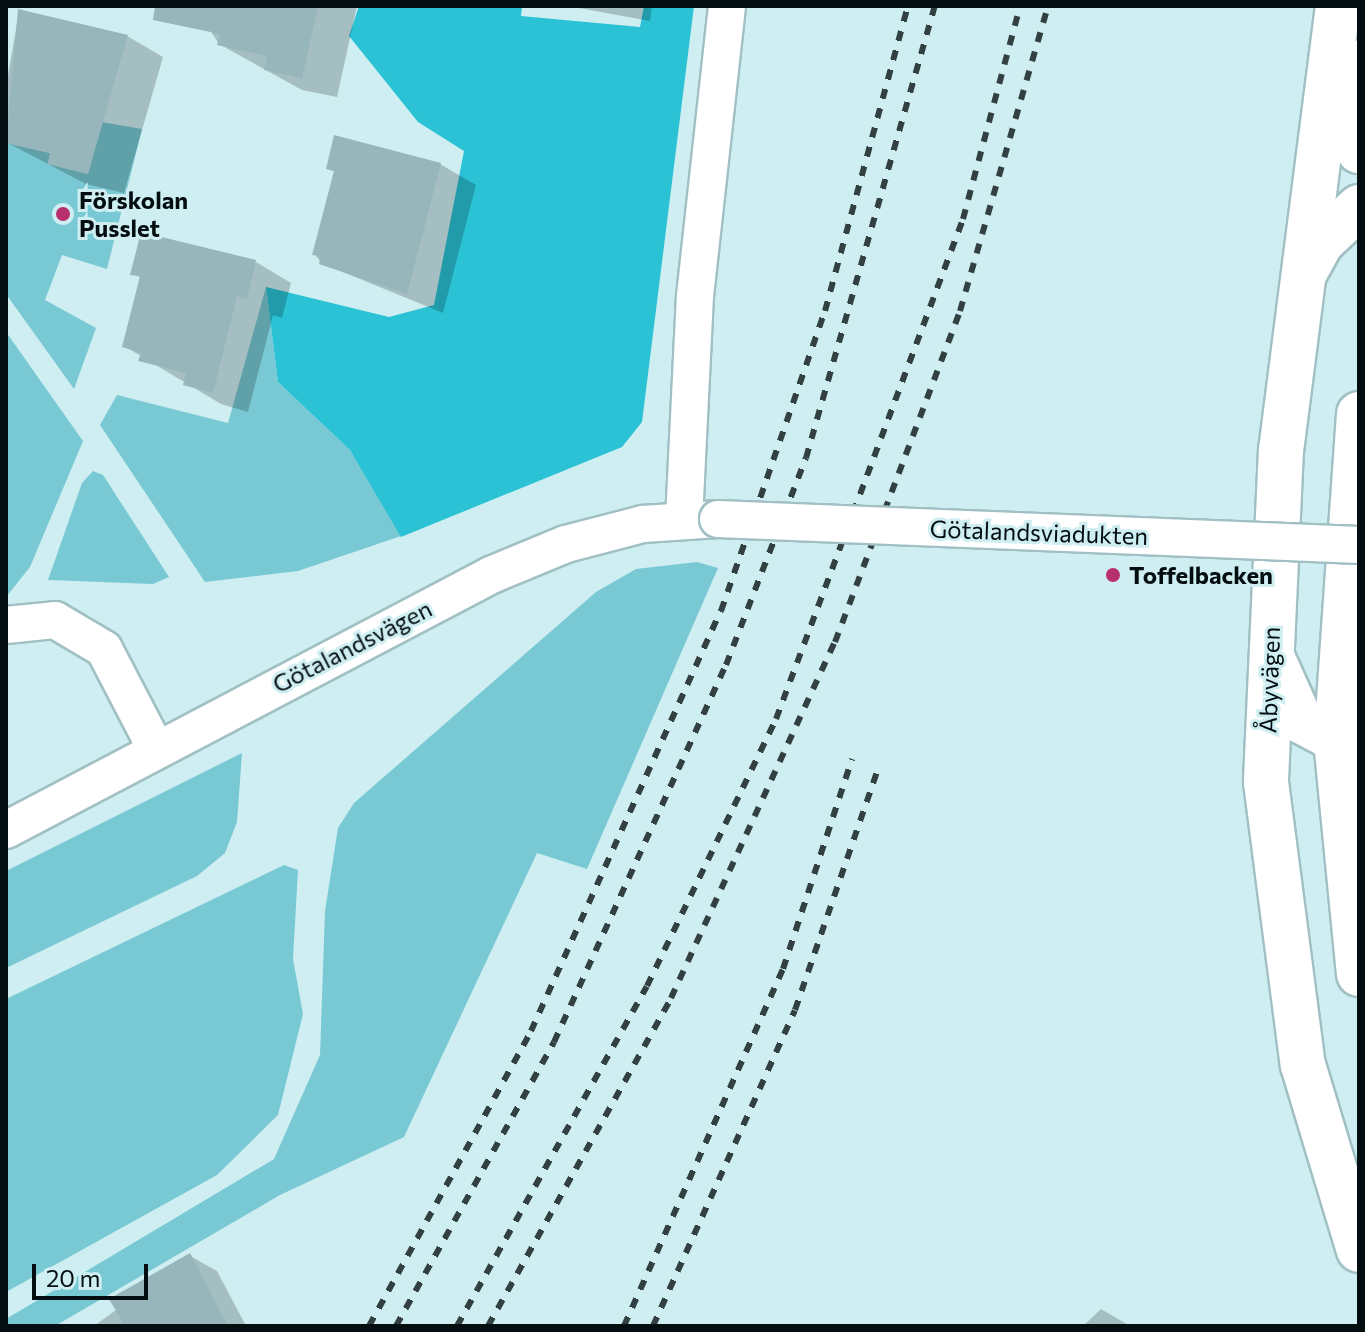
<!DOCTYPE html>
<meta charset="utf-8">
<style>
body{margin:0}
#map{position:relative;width:1365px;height:1332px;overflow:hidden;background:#ceeef2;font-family:Commissioner,sans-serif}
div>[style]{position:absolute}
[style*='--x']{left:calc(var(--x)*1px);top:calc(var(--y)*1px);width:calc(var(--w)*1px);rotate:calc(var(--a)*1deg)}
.green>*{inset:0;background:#78c9d4}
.forest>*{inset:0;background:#2ac2d4}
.shadow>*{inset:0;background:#0003}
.building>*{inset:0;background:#97b6bb}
.roads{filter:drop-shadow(2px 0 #a1c0c4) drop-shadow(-2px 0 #a1c0c4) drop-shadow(0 2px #a1c0c4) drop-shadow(0 -2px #a1c0c4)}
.minor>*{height:36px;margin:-18px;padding:0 18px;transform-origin:18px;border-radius:18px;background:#fff}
.tertiary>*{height:44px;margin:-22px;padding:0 22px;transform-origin:22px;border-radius:22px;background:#fff}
.rail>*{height:6px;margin-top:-3px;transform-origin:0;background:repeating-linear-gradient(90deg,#324042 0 10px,transparent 0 20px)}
.bridges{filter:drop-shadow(2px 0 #a1c0c4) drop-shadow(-2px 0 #a1c0c4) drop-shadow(0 2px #a1c0c4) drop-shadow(0 -2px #a1c0c4)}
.minor-bridge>*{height:36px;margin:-18px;padding:0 18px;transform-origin:18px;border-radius:18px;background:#fff}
.dots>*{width:22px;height:22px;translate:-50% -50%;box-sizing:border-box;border:4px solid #ceeef2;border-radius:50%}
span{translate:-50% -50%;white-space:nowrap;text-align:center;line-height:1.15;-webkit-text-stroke:6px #ceeef2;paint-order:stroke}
.poi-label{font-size:24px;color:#040d0f;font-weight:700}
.left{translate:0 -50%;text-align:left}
.street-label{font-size:24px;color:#040d0f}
.frame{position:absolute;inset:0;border:8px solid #040d0f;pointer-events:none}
.scale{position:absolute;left:32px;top:1264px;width:116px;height:36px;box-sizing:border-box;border:4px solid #040d0f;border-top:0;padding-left:10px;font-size:24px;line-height:28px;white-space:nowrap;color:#040d0f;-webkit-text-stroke:6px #ceeef2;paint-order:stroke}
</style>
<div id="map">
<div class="green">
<i style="clip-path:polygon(101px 122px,142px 129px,107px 269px,62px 255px,45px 300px,96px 328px,74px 389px,6px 294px,6px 143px,50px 153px,48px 164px,88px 174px)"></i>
<i style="clip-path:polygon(266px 287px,278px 382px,350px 450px,404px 535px,298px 571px,205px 582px,100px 425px,117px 395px,228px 423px)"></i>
<i style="clip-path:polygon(6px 332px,83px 441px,30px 567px,6px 597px)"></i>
<i style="clip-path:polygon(93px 471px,103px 475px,169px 577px,153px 584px,48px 580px,82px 483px)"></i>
<i style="clip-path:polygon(697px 562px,718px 568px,587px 869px,537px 853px,404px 1137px,280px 1195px,55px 1326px,6px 1326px,6px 1319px,274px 1159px,320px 1055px,325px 911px,338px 828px,354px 803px,596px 592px,636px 569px)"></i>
<i style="clip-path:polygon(242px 753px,237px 822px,225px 853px,197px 876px,6px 968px,6px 871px)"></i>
<i style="clip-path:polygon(284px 865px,298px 870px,293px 959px,303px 1014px,278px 1115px,217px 1175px,6px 1292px,6px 999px)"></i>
</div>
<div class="forest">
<i style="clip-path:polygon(359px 6px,522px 6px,521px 16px,640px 27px,644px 6px,694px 6px,642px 422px,622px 447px,401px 537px,350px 450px,278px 382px,266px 287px,389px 317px,434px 305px,464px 151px,418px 122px,349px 36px)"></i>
</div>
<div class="shadow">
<i style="clip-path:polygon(213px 6px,357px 6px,337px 97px,302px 90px,219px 44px,210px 30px)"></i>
<i style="clip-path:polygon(568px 6px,652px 6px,650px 21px)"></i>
<i style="clip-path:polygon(19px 12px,127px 36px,163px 57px,124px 193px,86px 184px,6px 142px,6px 87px)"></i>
<i style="clip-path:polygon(440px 164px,476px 185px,443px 313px,321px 263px,315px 254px,335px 172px,328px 168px)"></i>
<i style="clip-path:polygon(142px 234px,256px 262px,291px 283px,282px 318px,273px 315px,248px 412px,221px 404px,124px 346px,141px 278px,133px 274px)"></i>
<i style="clip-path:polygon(190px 1256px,217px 1271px,246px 1326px,94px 1326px)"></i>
<i style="clip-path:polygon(1101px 1309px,1130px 1326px,1083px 1326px)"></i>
</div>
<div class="building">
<i style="clip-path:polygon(155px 6px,318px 6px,302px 78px,264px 70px,267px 56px,217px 45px,220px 34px,153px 20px)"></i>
<i style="clip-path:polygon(18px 9px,128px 35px,88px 174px,48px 164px,50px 153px,6px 143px)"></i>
<i style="clip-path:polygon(334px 135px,441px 163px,407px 294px,319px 264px,321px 256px,312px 255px,334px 171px,326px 169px)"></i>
<i style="clip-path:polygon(141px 232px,256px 260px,247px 299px,237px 296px,213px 393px,183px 385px,186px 373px,138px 361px,141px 353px,122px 347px,140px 276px,130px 275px)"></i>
<i style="clip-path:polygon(190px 1253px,228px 1326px,125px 1326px,109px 1299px)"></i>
</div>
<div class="roads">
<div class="minor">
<i style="--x:684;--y:520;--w:224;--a:-87.2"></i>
<i style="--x:695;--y:296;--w:292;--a:-83.7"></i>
<i style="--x:6;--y:625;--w:49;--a:-5.8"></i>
<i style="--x:55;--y:620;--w:57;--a:30.6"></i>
<i style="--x:104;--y:649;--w:113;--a:62.5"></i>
<i style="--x:6;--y:830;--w:548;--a:-27.73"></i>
<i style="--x:491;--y:575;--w:81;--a:-22.5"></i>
<i style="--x:566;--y:544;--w:80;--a:-14.6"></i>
<i style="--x:643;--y:524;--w:75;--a:-3.8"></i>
</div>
<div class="tertiary">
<i style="--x:1338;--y:6;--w:447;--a:97.3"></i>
<i style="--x:1281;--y:449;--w:333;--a:92.6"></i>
<i style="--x:1266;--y:782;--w:285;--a:82.6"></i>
<i style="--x:1303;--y:1065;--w:193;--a:73.2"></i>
<i style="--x:1346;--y:60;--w:92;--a:81.9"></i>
<i style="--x:1304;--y:274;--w:37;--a:-61"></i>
<i style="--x:1322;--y:242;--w:51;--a:-43.4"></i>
<i style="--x:1359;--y:414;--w:327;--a:94"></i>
<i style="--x:1336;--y:740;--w:235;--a:84.4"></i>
<i style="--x:1274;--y:661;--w:66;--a:65.8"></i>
<i style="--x:1301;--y:721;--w:40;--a:28"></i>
</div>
</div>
<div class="rail">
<i style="--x:369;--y:1326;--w:337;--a:-61.2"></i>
<i style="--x:531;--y:1031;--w:461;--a:-65.7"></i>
<i style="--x:721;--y:611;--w:318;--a:-70.9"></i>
<i style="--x:825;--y:311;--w:316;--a:-74.8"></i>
<i style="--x:396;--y:1326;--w:325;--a:-60.9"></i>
<i style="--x:554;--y:1042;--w:414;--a:-65.5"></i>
<i style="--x:726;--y:665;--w:222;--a:-68.9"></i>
<i style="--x:806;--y:458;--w:470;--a:-74.1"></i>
<i style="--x:457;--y:1326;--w:389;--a:-60.8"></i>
<i style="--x:647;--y:986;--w:297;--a:-64.2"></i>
<i style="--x:776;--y:719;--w:534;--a:-69.49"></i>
<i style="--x:963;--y:219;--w:220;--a:-75"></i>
<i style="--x:488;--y:1326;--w:376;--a:-60.8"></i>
<i style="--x:671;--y:998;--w:392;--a:-65.3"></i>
<i style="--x:835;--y:642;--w:354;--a:-69.3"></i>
<i style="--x:960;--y:311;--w:317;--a:-73.9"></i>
<i style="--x:624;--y:1326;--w:391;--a:-66"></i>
<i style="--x:783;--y:969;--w:221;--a:-71.8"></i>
<i style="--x:653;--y:1326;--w:346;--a:-65.8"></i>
<i style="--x:795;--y:1010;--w:255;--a:-71"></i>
</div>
<div class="bridges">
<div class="minor-bridge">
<i style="--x:718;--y:519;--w:642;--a:2.32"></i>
</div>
</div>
<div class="dots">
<i style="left:63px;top:214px;background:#b82f6e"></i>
<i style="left:1113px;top:575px;background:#b82f6e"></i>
</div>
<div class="poi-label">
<span class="left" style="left:79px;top:214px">Förskolan<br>Pusslet</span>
<span class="left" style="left:1129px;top:575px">Toffelbacken</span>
</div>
<div class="street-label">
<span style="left:1039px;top:532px;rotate:2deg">Götalandsviadukten</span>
<span style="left:352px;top:646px;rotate:-27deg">Götalandsvägen</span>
<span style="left:1269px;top:680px;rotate:-88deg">Åbyvägen</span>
</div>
<div class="frame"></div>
<div class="scale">20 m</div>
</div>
